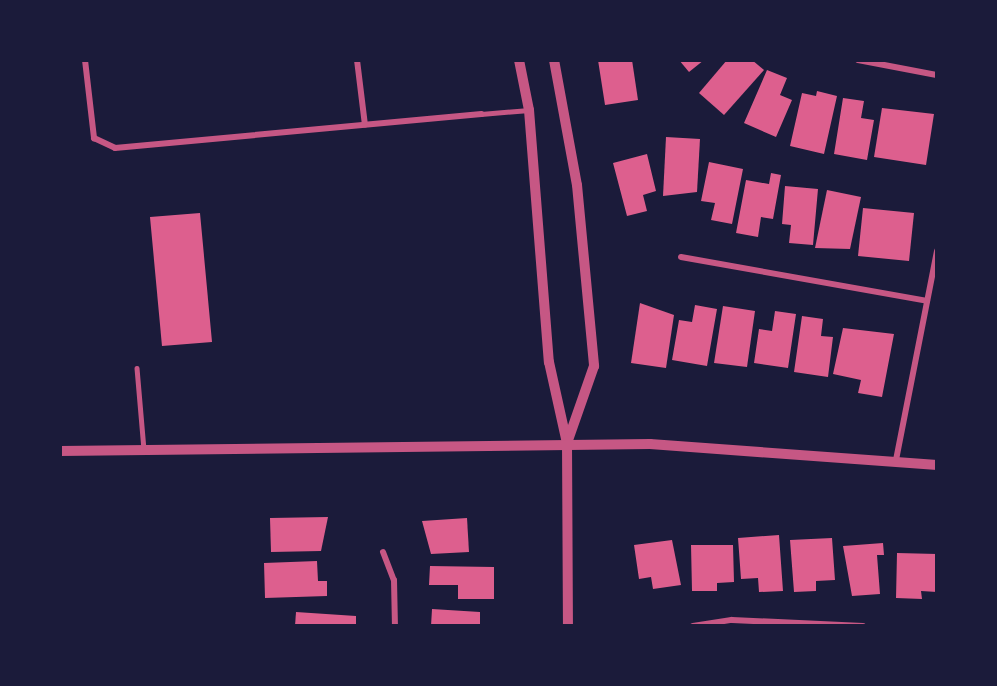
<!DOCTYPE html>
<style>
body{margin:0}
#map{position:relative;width:997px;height:686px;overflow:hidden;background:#1b1b3a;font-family:Inter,sans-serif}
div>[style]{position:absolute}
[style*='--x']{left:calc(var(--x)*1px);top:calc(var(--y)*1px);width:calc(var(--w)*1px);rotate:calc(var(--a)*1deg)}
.building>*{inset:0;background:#dd5f8e}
.service>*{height:4.5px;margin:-2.25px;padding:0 2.25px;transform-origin:2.25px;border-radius:2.25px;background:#c65784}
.minor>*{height:6px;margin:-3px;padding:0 3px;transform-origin:3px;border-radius:3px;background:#c65784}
.tertiary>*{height:10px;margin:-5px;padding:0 5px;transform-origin:5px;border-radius:5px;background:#c65784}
span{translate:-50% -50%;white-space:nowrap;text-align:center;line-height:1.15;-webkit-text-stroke:4.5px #1b1b3a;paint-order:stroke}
.frame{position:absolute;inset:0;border:62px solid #1b1b3a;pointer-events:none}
</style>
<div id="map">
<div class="building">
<i style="clip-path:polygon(598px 60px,632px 60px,638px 100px,605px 105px)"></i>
<i style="clip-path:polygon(679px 60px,704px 60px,689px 72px)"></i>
<i style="clip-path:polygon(727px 60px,752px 60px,764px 70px,724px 115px,699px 93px)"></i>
<i style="clip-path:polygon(767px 70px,787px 78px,780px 95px,792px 100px,776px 137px,744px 123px)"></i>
<i style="clip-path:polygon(817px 91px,837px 96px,824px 154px,790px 146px,802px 93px,816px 96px)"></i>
<i style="clip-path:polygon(843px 98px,864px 101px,861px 118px,874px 120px,867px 160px,834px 154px)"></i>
<i style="clip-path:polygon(882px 108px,934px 114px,926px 165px,874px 157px)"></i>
<i style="clip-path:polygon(666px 137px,700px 139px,697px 192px,663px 196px)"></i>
<i style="clip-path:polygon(647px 154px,656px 191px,643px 195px,647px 211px,627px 216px,613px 163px)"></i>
<i style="clip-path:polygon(709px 162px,743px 169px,732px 224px,711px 220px,715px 203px,701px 201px)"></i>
<i style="clip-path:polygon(771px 173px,781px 175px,773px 219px,761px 217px,758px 237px,736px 233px,746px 180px,769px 184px)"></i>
<i style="clip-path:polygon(785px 186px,818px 189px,813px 245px,789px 243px,791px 225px,782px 224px)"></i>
<i style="clip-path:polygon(827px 190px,861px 197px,850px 249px,815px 248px)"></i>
<i style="clip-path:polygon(863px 208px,914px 213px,909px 261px,858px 256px)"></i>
<i style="clip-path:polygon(200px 213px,212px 342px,162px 346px,150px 217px)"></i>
<i style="clip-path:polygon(640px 303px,674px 315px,666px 368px,631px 363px)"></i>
<i style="clip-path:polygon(695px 305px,717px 309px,707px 366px,672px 360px,679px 320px,692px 322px)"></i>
<i style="clip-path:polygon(723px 306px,755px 311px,747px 367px,714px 363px)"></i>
<i style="clip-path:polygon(775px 311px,796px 314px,788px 368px,754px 363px,759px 329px,772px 331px)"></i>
<i style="clip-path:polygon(802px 316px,823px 319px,821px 336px,833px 337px,828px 377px,794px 372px)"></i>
<i style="clip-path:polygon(843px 328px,894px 334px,882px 397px,858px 393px,861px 380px,833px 374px)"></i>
<i style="clip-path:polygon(328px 517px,321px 551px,271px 552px,270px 518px)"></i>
<i style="clip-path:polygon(467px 518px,469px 552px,431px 554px,422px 521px)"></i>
<i style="clip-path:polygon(779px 535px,783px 591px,759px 592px,758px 578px,741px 579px,738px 538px)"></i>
<i style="clip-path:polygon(832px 538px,835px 580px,816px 581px,816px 591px,794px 592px,790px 540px)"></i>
<i style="clip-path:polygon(672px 540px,681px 585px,653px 589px,651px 577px,639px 579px,634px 545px)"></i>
<i style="clip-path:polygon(883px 543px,884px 555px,877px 555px,880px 594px,852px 596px,843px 546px)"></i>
<i style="clip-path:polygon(691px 545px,733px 545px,734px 582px,717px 583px,717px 591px,692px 591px)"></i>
<i style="clip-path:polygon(897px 553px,937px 554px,937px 592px,921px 591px,922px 599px,896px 598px)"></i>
<i style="clip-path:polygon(317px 561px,318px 581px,327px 581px,327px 596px,265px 598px,264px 563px)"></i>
<i style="clip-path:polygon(430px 566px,494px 567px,494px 599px,458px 599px,458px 585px,429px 585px)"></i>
<i style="clip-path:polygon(432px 609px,480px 612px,480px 624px,485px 626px,431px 626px)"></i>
<i style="clip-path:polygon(296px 612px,356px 616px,356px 626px,295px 626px)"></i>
</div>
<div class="service">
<i style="--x:481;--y:114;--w:48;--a:-4.8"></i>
<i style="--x:137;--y:368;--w:82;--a:85.1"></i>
<i style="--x:88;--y:626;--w:35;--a:0"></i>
</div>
<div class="minor">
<i style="--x:85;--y:60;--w:79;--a:83.4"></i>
<i style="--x:94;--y:138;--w:23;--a:25"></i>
<i style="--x:115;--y:148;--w:368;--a:-5.3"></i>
<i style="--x:357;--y:60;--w:65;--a:83"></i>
<i style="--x:858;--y:60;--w:80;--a:10.8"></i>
<i style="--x:681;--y:257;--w:250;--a:10.1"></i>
<i style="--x:896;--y:460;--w:213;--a:-78.9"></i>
<i style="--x:383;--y:552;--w:30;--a:69"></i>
<i style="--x:394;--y:580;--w:46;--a:88.8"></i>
<i style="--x:693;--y:626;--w:39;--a:-9"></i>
<i style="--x:732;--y:620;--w:131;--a:2.6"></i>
</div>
<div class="tertiary">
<i style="--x:519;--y:60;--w:51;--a:78.7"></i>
<i style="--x:529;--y:110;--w:253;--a:85.5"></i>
<i style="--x:549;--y:362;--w:83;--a:77.5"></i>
<i style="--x:567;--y:443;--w:183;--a:89.7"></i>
<i style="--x:554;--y:60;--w:127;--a:79.6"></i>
<i style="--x:577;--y:185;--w:182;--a:84.6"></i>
<i style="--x:594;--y:366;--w:82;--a:109.3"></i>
<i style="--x:60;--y:451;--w:590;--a:-0.68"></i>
<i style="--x:650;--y:444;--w:288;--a:4.2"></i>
</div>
<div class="frame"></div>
</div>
